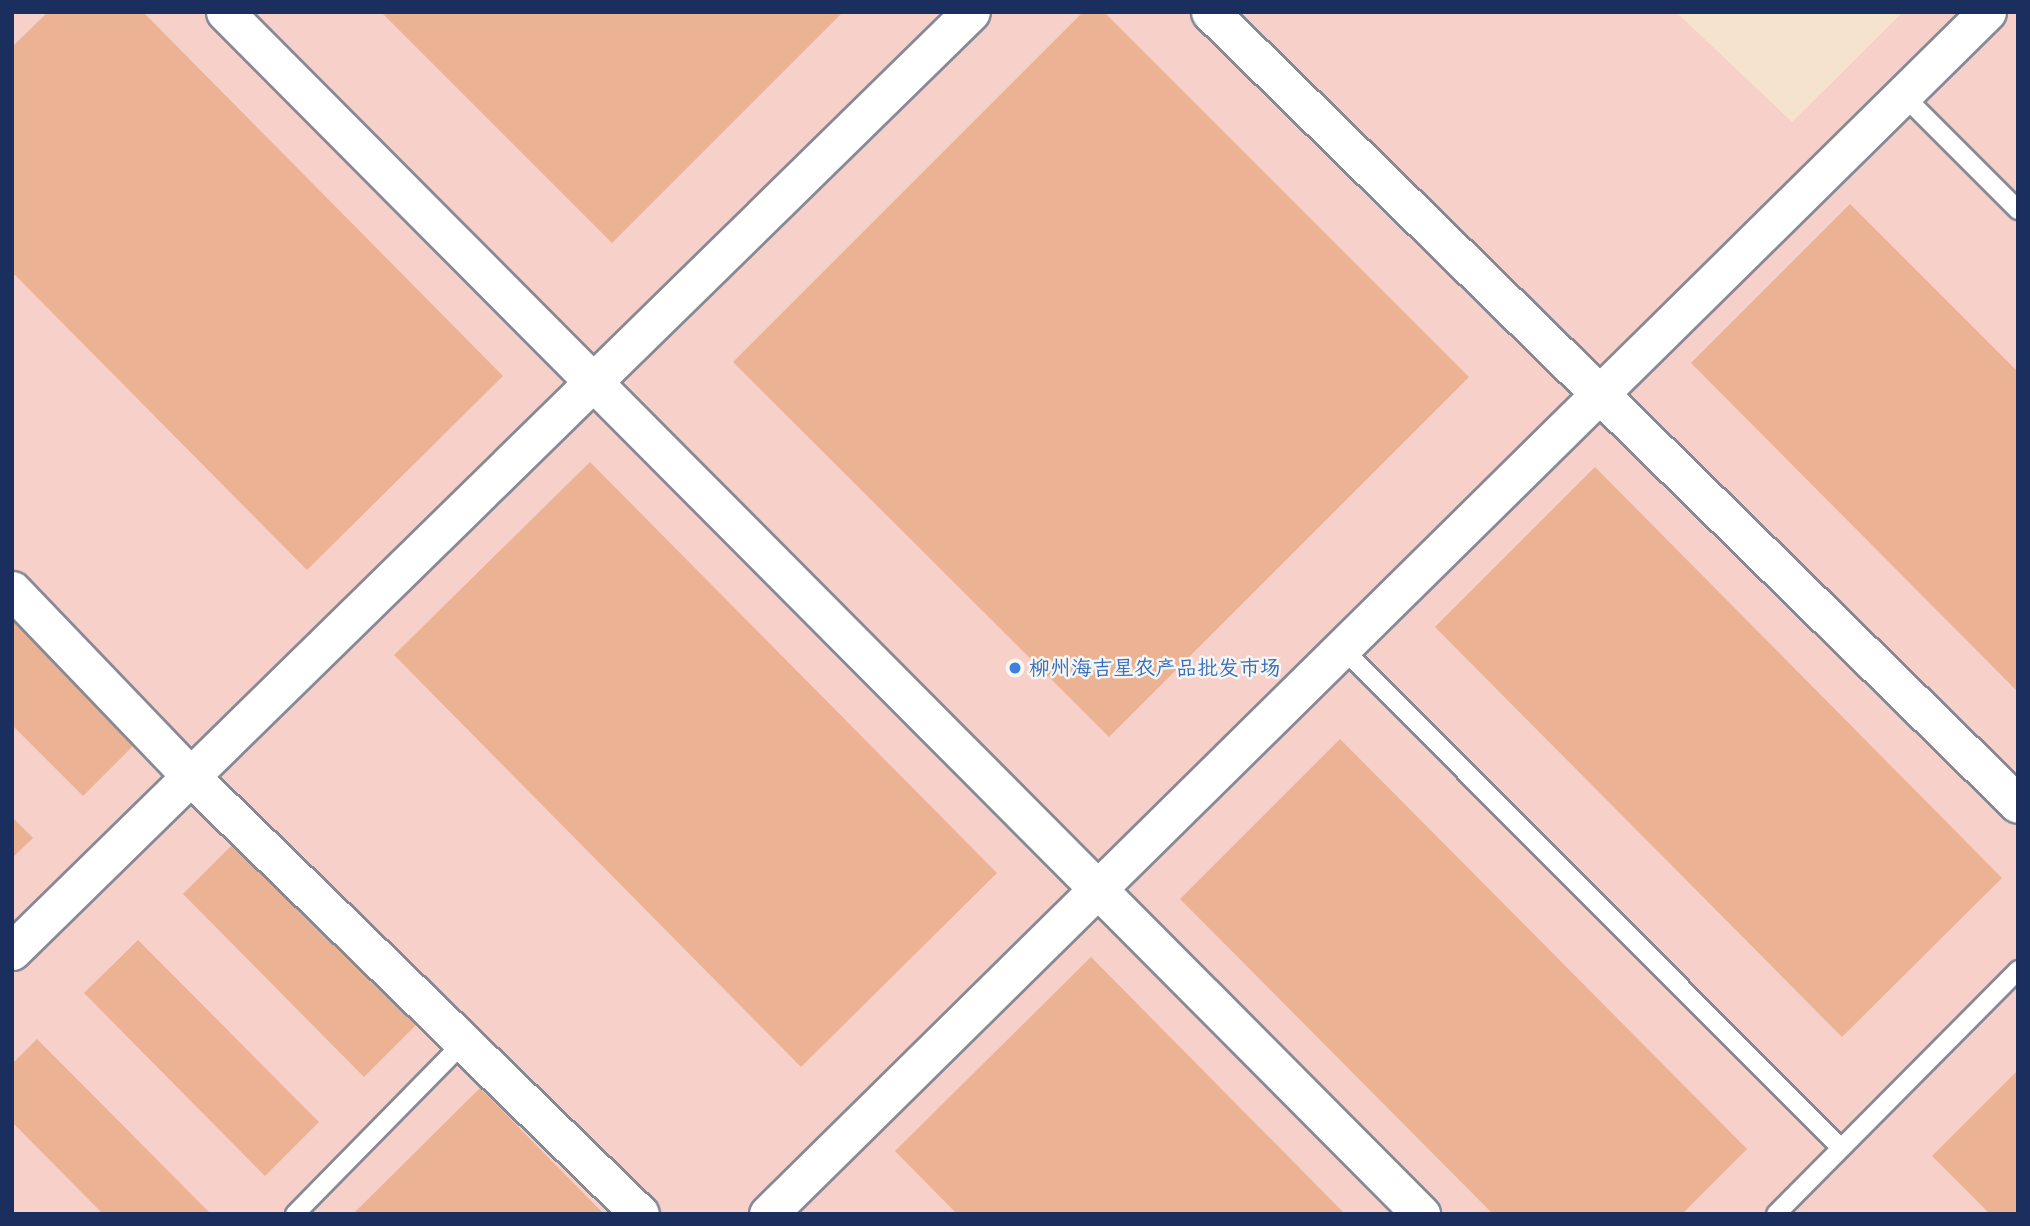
<!DOCTYPE html>
<meta charset="utf-8">
<style>
body{margin:0}
#map{position:relative;width:2030px;height:1226px;overflow:hidden;background:#f5e3ce;font-family:"Patrick Hand","LXGW WenKai TC",sans-serif}
div>[style]{position:absolute}
[style*='--x']{left:calc(var(--x)*1px);top:calc(var(--y)*1px);width:calc(var(--w)*1px);rotate:calc(var(--a)*1deg)}
.built>*{inset:0;background:#f7d0ca}
.building>*{inset:0;background:#ebb294}
.roads{filter:drop-shadow(2px 0 #888996) drop-shadow(-2px 0 #888996) drop-shadow(0 2px #888996) drop-shadow(0 -2px #888996)}
.service>*{height:18px;margin:-9px;padding:0 9px;transform-origin:9px;border-radius:9px;background:#fff}
.minor>*{height:37px;margin:-18.5px;padding:0 18.5px;transform-origin:18.5px;border-radius:18.5px;background:#fff}
.dots>*{width:19px;height:19px;translate:-50% -50%;box-sizing:border-box;border:4px solid #f6f6f2;border-radius:50%}
span{translate:-50% -50%;white-space:nowrap;text-align:center;line-height:1.15;-webkit-text-stroke:5px #f6f6f2;paint-order:stroke}
.shop-label{font-size:21px;color:#366cbe}
.left{translate:0 -50%;text-align:left}
.frame{position:absolute;inset:0;border:14px solid #1b2f5e;pointer-events:none}
</style>
<div id="map">
<div class="built">
<i style="clip-path:polygon(12px 12px,1676px 12px,1792px 122px,1903px 12px,2018px 12px,2018px 1214px,12px 1214px)"></i>
</div>
<div class="building">
<i style="clip-path:polygon(48px 12px,143px 12px,503px 376px,307px 570px,12px 272px,12px 47px)"></i>
<i style="clip-path:polygon(381px 12px,843px 12px,612px 243px)"></i>
<i style="clip-path:polygon(1083px 12px,1104px 12px,1469px 377px,1109px 737px,733px 362px)"></i>
<i style="clip-path:polygon(1850px 204px,2018px 372px,2018px 692px,1691px 363px)"></i>
<i style="clip-path:polygon(590px 462px,997px 873px,801px 1067px,394px 655px)"></i>
<i style="clip-path:polygon(1595px 467px,2002px 878px,1842px 1037px,1435px 627px)"></i>
<i style="clip-path:polygon(12px 616px,137px 742px,83px 796px,12px 725px)"></i>
<i style="clip-path:polygon(1340px 739px,1747px 1149px,1682px 1214px,1493px 1214px,1180px 899px)"></i>
<i style="clip-path:polygon(12px 817px,33px 838px,12px 858px)"></i>
<i style="clip-path:polygon(237px 840px,418px 1023px,364px 1077px,183px 894px)"></i>
<i style="clip-path:polygon(138px 940px,319px 1122px,265px 1176px,84px 993px)"></i>
<i style="clip-path:polygon(1091px 957px,1345px 1214px,957px 1214px,895px 1151px)"></i>
<i style="clip-path:polygon(37px 1039px,211px 1214px,103px 1214px,12px 1122px,12px 1064px)"></i>
<i style="clip-path:polygon(2018px 1070px,2018px 1214px,1990px 1214px,1932px 1156px)"></i>
<i style="clip-path:polygon(480px 1088px,604px 1214px,353px 1214px)"></i>
</div>
<div class="roads">
<div class="service">
<i style="--x:1903;--y:95;--w:163;--a:45"></i>
<i style="--x:1342;--y:648;--w:706;--a:45.06"></i>
<i style="--x:295;--y:1214;--w:238;--a:-45.5"></i>
<i style="--x:1776;--y:1214;--w:344;--a:-45.2"></i>
</div>
<div class="minor">
<i style="--x:225;--y:12;--w:1696;--a:45.14"></i>
<i style="--x:1210;--y:12;--w:1131;--a:44.43"></i>
<i style="--x:12;--y:590;--w:260;--a:46.2"></i>
<i style="--x:192;--y:778;--w:625;--a:44.22"></i>
<i style="--x:12;--y:951;--w:1342;--a:-44.4"></i>
<i style="--x:768;--y:1214;--w:1712;--a:-44.6"></i>
</div>
</div>
<div class="dots">
<i style="left:1015px;top:668px;background:#3f7fe0"></i>
</div>
<div class="shop-label">
<span class="left" style="left:1029px;top:668px">柳州海吉星农产品批发市场</span>
</div>
<div class="frame"></div>
</div>
